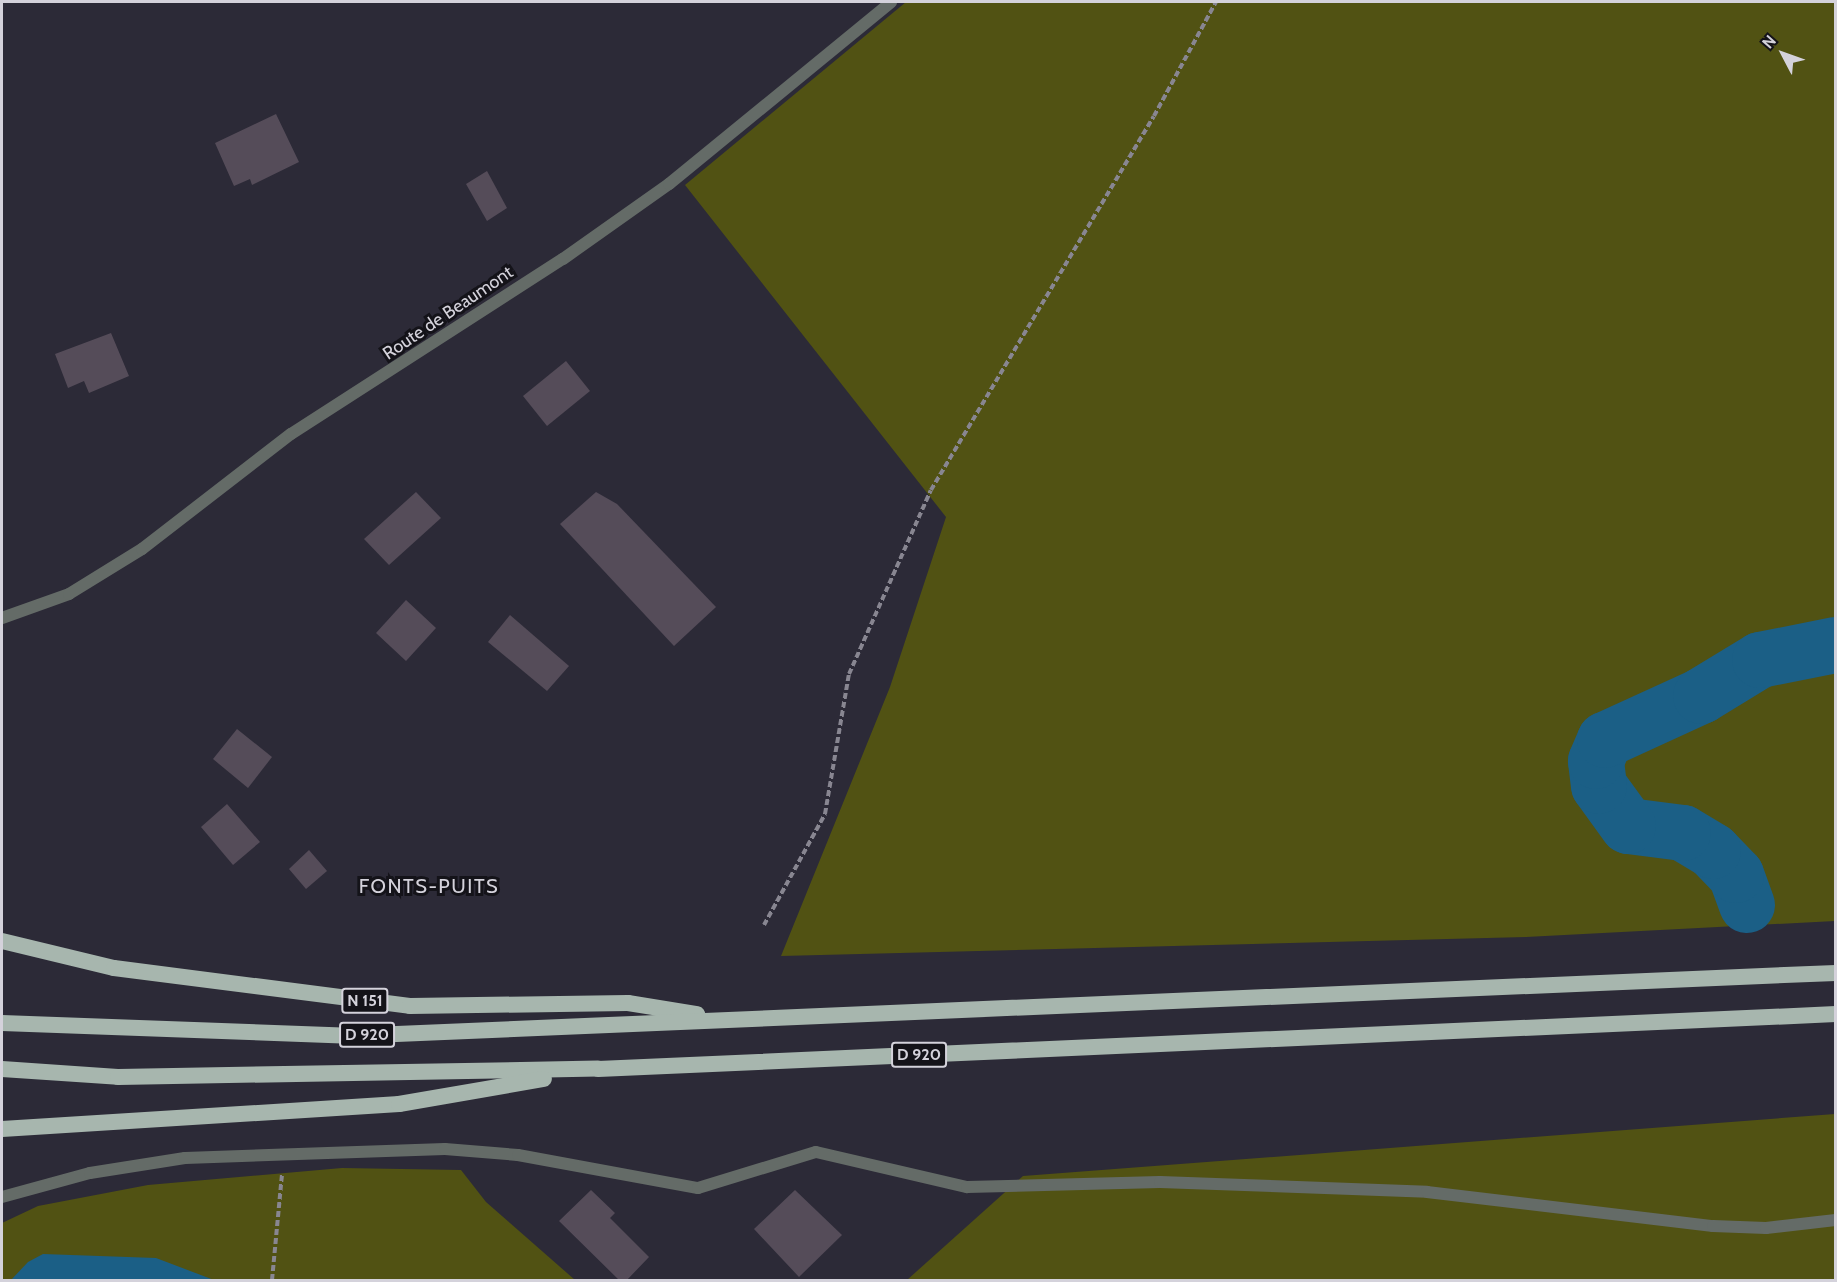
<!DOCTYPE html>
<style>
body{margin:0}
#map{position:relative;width:1837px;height:1282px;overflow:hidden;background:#2c2a37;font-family:Cabin,sans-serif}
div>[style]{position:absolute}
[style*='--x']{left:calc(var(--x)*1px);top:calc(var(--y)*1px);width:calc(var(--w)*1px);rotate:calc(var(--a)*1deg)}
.green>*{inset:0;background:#515213}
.water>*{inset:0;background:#1b5f86}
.river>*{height:56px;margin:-28px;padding:0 28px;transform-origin:28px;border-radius:28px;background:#1b5f86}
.building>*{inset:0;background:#554c59}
.path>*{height:4px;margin-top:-2px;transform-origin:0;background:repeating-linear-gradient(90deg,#888691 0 6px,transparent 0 9px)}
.minor>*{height:12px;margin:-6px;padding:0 6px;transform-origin:6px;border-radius:6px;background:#646b67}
.trunk>*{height:16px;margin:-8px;padding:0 8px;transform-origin:8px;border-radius:8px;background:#a7b6ae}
span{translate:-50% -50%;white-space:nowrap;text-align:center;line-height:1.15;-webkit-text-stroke:6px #141319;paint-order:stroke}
.shield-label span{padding:2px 4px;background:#141319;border:2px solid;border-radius:4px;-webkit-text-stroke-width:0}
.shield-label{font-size:16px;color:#d4d2db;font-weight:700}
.street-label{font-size:18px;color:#d4d2db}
.neighbourhood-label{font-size:20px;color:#d4d2db;letter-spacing:1.5px}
.frame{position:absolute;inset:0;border:3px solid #d4d2db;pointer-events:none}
.north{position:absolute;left:1753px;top:24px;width:60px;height:60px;-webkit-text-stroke:4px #141319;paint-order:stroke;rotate:311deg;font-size:16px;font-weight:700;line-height:24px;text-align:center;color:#d4d2db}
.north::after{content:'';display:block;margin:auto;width:21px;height:27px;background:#d4d2db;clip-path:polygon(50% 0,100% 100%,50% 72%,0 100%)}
</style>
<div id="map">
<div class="green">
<i style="clip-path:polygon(906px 2px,1835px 2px,1835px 921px,1526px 937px,781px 956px,890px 687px,946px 517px,685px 185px)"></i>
<i style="clip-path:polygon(1835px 1114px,1835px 1280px,907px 1280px,1023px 1176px)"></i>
<i style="clip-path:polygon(342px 1168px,461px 1170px,486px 1202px,575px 1280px,2px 1280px,2px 1223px,38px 1206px,148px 1185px)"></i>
</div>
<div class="water">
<i style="clip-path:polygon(43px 1254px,156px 1258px,214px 1280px,11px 1280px,28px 1262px)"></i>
</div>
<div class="river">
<i style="--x:1747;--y:905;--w:32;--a:-110"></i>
<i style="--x:1736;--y:875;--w:33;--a:-134"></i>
<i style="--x:1713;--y:851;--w:35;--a:-149"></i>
<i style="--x:1683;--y:833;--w:55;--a:-172.7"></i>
<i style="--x:1628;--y:826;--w:49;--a:-125.9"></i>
<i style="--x:1599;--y:786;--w:25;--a:-97"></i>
<i style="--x:1596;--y:761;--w:23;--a:-67"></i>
<i style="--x:1605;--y:740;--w:106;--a:-24.6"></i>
<i style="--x:1701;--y:696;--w:69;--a:-31.4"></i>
<i style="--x:1760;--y:660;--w:77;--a:-11.2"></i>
</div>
<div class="building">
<i style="clip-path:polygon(276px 114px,299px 162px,252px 185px,250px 179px,234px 186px,215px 143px)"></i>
<i style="clip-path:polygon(487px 171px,507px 208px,487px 221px,466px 184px)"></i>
<i style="clip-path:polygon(111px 333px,129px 376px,89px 393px,84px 381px,68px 388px,55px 354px)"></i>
<i style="clip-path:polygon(566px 361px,590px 391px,547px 426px,523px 396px)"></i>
<i style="clip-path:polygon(416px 492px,441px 518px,389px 565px,364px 539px)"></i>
<i style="clip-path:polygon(596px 492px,617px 504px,716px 607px,674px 646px,560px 524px)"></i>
<i style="clip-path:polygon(406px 600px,436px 628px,406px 661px,376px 633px)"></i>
<i style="clip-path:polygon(510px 615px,569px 666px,547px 691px,488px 642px)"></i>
<i style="clip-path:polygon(237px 729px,272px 757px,248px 788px,213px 759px)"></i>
<i style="clip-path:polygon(227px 804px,260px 842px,233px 865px,201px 827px)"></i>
<i style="clip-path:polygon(309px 850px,327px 871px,306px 889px,289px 869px)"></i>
<i style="clip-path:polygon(591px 1190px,615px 1213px,610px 1218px,649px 1257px,626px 1281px,620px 1281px,559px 1221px)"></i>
<i style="clip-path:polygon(795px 1190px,842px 1235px,799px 1277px,754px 1229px)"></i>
</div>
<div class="path">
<i style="--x:764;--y:925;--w:127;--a:-61.2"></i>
<i style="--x:825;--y:814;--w:142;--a:-80.3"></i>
<i style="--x:849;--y:674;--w:201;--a:-66"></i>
<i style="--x:931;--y:490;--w:435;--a:-59.2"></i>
<i style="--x:1154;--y:116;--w:130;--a:-61.5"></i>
<i style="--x:272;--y:1280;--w:106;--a:-84.6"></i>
</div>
<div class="minor">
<i style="--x:2;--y:618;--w:71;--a:-19.7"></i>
<i style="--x:69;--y:594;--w:86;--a:-31.7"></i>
<i style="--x:142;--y:549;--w:188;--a:-37.7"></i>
<i style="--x:291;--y:434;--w:323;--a:-32.8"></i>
<i style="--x:563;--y:259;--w:130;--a:-35.3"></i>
<i style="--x:669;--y:184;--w:287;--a:-39.3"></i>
<i style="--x:2;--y:1197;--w:91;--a:-15.3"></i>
<i style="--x:90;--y:1173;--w:96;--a:-9"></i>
<i style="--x:185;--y:1158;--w:260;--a:-2"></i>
<i style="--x:445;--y:1149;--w:73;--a:4.7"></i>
<i style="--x:518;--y:1155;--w:183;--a:10.4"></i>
<i style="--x:698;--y:1188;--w:123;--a:-17"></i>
<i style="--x:816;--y:1152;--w:155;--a:13.1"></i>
<i style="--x:967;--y:1187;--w:193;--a:-1.5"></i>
<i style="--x:1160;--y:1182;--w:267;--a:2.1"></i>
<i style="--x:1427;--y:1192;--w:288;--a:6.8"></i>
<i style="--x:1713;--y:1226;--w:53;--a:2.2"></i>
<i style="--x:1766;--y:1228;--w:70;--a:-6.5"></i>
</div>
<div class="trunk">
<i style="--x:2;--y:941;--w:115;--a:13.6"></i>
<i style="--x:114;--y:968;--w:298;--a:7.3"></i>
<i style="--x:410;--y:1006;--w:218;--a:-0.8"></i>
<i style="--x:628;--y:1003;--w:70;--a:9.1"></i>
<i style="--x:2;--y:1023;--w:347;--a:2.1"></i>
<i style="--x:349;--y:1036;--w:1488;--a:-2.43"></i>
<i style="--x:2;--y:1069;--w:116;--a:3.9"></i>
<i style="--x:118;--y:1077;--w:480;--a:-1"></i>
<i style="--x:598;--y:1069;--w:1239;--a:-2.54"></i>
<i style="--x:2;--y:1129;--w:398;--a:-3.6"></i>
<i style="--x:399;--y:1104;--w:147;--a:-9.8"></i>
</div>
<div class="shield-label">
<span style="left:365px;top:1001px">N 151</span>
<span style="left:367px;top:1035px">D 920</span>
<span style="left:919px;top:1055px">D 920</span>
</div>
<div class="street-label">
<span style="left:448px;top:313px;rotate:-34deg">Route de Beaumont</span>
</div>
<div class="neighbourhood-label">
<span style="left:429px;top:886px">FONTS-PUITS</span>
</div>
<div class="frame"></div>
<div class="north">N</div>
</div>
